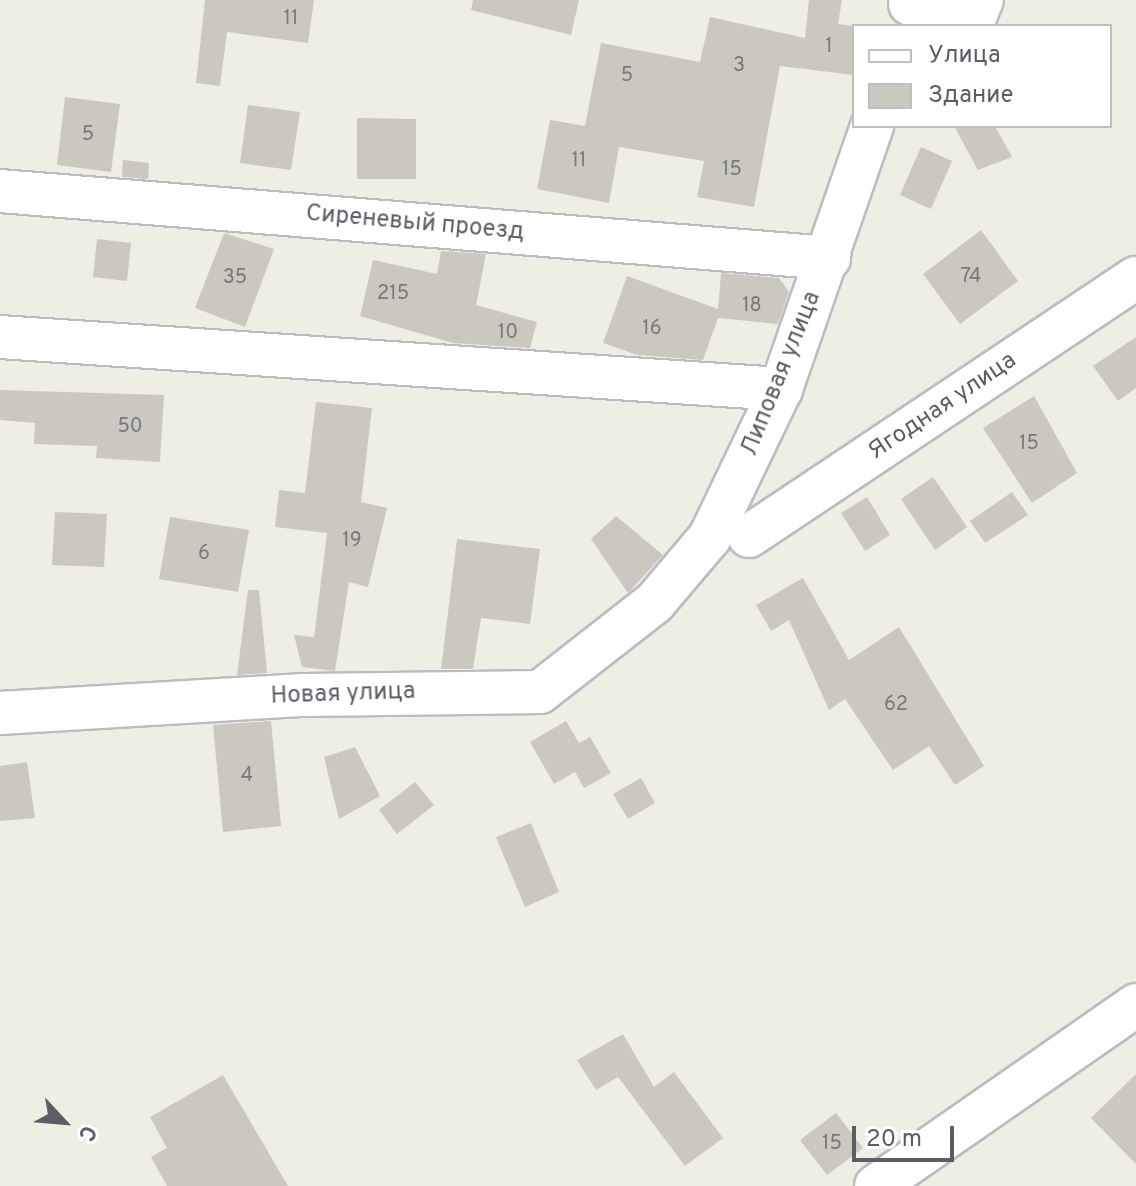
<!DOCTYPE html>
<meta charset="utf-8">
<style>
body{margin:0}
#map{position:relative;width:1136px;height:1186px;overflow:hidden;background:#efeee3;font-family:Overpass,sans-serif}
div>[style]{position:absolute}
[style*='--x']{left:calc(var(--x)*1px);top:calc(var(--y)*1px);width:calc(var(--w)*1px);rotate:calc(var(--a)*1deg)}
.building>*{inset:0;background:#cbc8c0}
.roads{filter:drop-shadow(2px 0 #bbbcc3) drop-shadow(-2px 0 #bbbcc3) drop-shadow(0 2px #bbbcc3) drop-shadow(0 -2px #bbbcc3)}
.minor>*{height:42px;margin:-21px;padding:0 21px;transform-origin:21px;border-radius:21px;background:#fff}
span{translate:-50% -50%;white-space:nowrap;text-align:center;line-height:1.15;-webkit-text-stroke:6px #fff;paint-order:stroke}
.number-label{font-size:20px;color:#77787c}
.number-label span{-webkit-text-stroke-width:0}
.street-label{font-size:24px;color:#5b5e65}
.legend{position:absolute;left:852px;top:24px;width:260px;height:104px;box-sizing:border-box;background:#fff;border:2px solid #bdbfc1;margin:0;padding:10px 14px;list-style:none;font-size:24px;color:#5b5e65}
.legend li{display:flex;align-items:center;gap:16px;height:40px}
.legend b{width:40px;border:2px solid #bdbfc1}
.north{position:absolute;left:24px;top:1082px;width:80px;height:80px;-webkit-text-stroke:6px #fff;paint-order:stroke;rotate:116deg;font-size:22px;font-weight:700;line-height:32px;text-align:center;color:#5b5e65}
.north::after{content:'';display:block;margin:auto;width:28px;height:36px;background:#5b5e65;clip-path:polygon(50% 0,100% 100%,50% 72%,0 100%)}
.scale{position:absolute;left:852px;top:1126px;width:102px;height:36px;box-sizing:border-box;border:4px solid #5b5e65;border-top:0;padding-left:10px;font-size:24px;line-height:28px;white-space:nowrap;color:#5b5e65;-webkit-text-stroke:6px #fff;paint-order:stroke}
</style>
<div id="map">
<div class="building">
<i style="clip-path:polygon(205px 0,314px 0,308px 43px,227px 32px,220px 86px,196px 83px)"></i>
<i style="clip-path:polygon(473px 0,579px 0,571px 35px,471px 10px)"></i>
<i style="clip-path:polygon(809px 0,842px 0,838px 24px,854px 26px,854px 75px,780px 66px,754px 207px,697px 197px,704px 161px,619px 147px,609px 203px,537px 189px,550px 120px,585px 126px,601px 43px,700px 62px,710px 17px,805px 38px)"></i>
<i style="clip-path:polygon(65px 97px,120px 104px,111px 172px,57px 165px)"></i>
<i style="clip-path:polygon(248px 105px,300px 112px,291px 170px,240px 163px)"></i>
<i style="clip-path:polygon(357px 118px,416px 119px,416px 179px,357px 179px)"></i>
<i style="clip-path:polygon(954px 126px,995px 126px,1012px 157px,978px 170px)"></i>
<i style="clip-path:polygon(921px 147px,952px 161px,931px 209px,900px 195px)"></i>
<i style="clip-path:polygon(123px 160px,149px 163px,148px 179px,122px 177px)"></i>
<i style="clip-path:polygon(981px 230px,1018px 281px,960px 324px,923px 274px)"></i>
<i style="clip-path:polygon(224px 233px,274px 249px,245px 327px,195px 308px)"></i>
<i style="clip-path:polygon(97px 239px,131px 243px,127px 281px,93px 277px)"></i>
<i style="clip-path:polygon(441px 251px,486px 254px,476px 305px,537px 322px,530px 348px,453px 343px,360px 316px,373px 260px,437px 274px)"></i>
<i style="clip-path:polygon(721px 273px,779px 278px,789px 292px,778px 324px,718px 318px,703px 360px,637px 355px,603px 343px,627px 276px,718px 309px)"></i>
<i style="clip-path:polygon(1136px 337px,1136px 388px,1118px 401px,1093px 366px)"></i>
<i style="clip-path:polygon(0 390px,164px 395px,160px 462px,96px 458px,97px 446px,34px 444px,35px 423px,0 420px)"></i>
<i style="clip-path:polygon(1034px 396px,1077px 473px,1032px 503px,983px 428px)"></i>
<i style="clip-path:polygon(316px 402px,372px 408px,361px 502px,387px 508px,368px 587px,349px 582px,335px 671px,302px 667px,294px 635px,314px 637px,327px 533px,275px 527px,279px 490px,305px 493px)"></i>
<i style="clip-path:polygon(933px 477px,967px 527px,935px 550px,901px 499px)"></i>
<i style="clip-path:polygon(1012px 492px,1028px 515px,985px 543px,970px 521px)"></i>
<i style="clip-path:polygon(867px 497px,890px 535px,865px 551px,841px 513px)"></i>
<i style="clip-path:polygon(55px 512px,107px 514px,104px 567px,52px 565px)"></i>
<i style="clip-path:polygon(616px 516px,663px 555px,628px 593px,591px 539px)"></i>
<i style="clip-path:polygon(170px 517px,249px 530px,238px 592px,159px 579px)"></i>
<i style="clip-path:polygon(457px 539px,540px 549px,530px 624px,481px 618px,473px 669px,441px 669px)"></i>
<i style="clip-path:polygon(803px 578px,849px 660px,899px 627px,984px 766px,955px 785px,929px 746px,893px 770px,845px 699px,829px 710px,789px 620px,771px 631px,756px 605px)"></i>
<i style="clip-path:polygon(248px 590px,259px 590px,267px 673px,237px 675px)"></i>
<i style="clip-path:polygon(271px 721px,281px 826px,223px 832px,213px 725px)"></i>
<i style="clip-path:polygon(566px 721px,579px 743px,590px 737px,611px 773px,584px 788px,575px 772px,554px 784px,530px 742px)"></i>
<i style="clip-path:polygon(355px 747px,380px 796px,339px 819px,324px 757px)"></i>
<i style="clip-path:polygon(27px 762px,35px 818px,0 821px,0 766px)"></i>
<i style="clip-path:polygon(641px 778px,655px 803px,628px 819px,613px 794px)"></i>
<i style="clip-path:polygon(415px 782px,434px 805px,397px 834px,379px 810px)"></i>
<i style="clip-path:polygon(531px 823px,559px 892px,525px 907px,496px 837px)"></i>
<i style="clip-path:polygon(623px 1034px,654px 1087px,674px 1072px,723px 1138px,685px 1166px,618px 1077px,596px 1090px,577px 1060px)"></i>
<i style="clip-path:polygon(1136px 1074px,1136px 1164px,1091px 1118px)"></i>
<i style="clip-path:polygon(223px 1075px,288px 1186px,167px 1186px,151px 1157px,167px 1148px,150px 1117px)"></i>
<i style="clip-path:polygon(836px 1113px,863px 1148px,827px 1175px,800px 1140px)"></i>
</div>
<div class="roads">
<div class="minor">
<i style="--x:910;--y:4;--w:66;--a:15.9"></i>
<i style="--x:973;--y:22;--w:24;--a:-68"></i>
<i style="--x:0;--y:191;--w:832;--a:4.62"></i>
<i style="--x:0;--y:337;--w:783;--a:3.81"></i>
<i style="--x:749;--y:536;--w:465;--a:-33.7"></i>
<i style="--x:0;--y:713;--w:305;--a:-3.4"></i>
<i style="--x:304;--y:695;--w:236;--a:-0.7"></i>
<i style="--x:540;--y:692;--w:146;--a:-38"></i>
<i style="--x:655;--y:602;--w:85;--a:-49.8"></i>
<i style="--x:710;--y:537;--w:164;--a:-64.4"></i>
<i style="--x:781;--y:389;--w:278;--a:-70.9"></i>
<i style="--x:876;--y:1186;--w:317;--a:-34.8"></i>
</div>
</div>
<div class="number-label">
<span style="left:291px;top:19px">11</span>
<span style="left:829px;top:47px">1</span>
<span style="left:739px;top:66px">3</span>
<span style="left:627px;top:76px">5</span>
<span style="left:88px;top:135px">5</span>
<span style="left:579px;top:161px">11</span>
<span style="left:732px;top:170px">15</span>
<span style="left:971px;top:277px">74</span>
<span style="left:235px;top:278px">35</span>
<span style="left:393px;top:294px">215</span>
<span style="left:752px;top:306px">18</span>
<span style="left:652px;top:329px">16</span>
<span style="left:508px;top:333px">10</span>
<span style="left:130px;top:427px">50</span>
<span style="left:1029px;top:444px">15</span>
<span style="left:352px;top:541px">19</span>
<span style="left:204px;top:554px">6</span>
<span style="left:896px;top:705px">62</span>
<span style="left:247px;top:776px">4</span>
<span style="left:832px;top:1144px">15</span>
</div>
<div class="street-label">
<span style="left:415px;top:224px;rotate:5deg">Сиреневый проезд</span>
<span style="left:782px;top:374px;rotate:-68deg">Липовая улица</span>
<span style="left:943px;top:407px;rotate:-34deg">Ягодная улица</span>
<span style="left:343px;top:695px;rotate:-2deg">Новая улица</span>
</div>
<ul class="legend">
<li><b style="height:10px;background:#fff"></b>Улица</li>
<li><b style="height:22px;background:#cbc8c0"></b>Здание</li>
</ul>
<div class="north">С</div>
<div class="scale">20 m</div>
</div>
